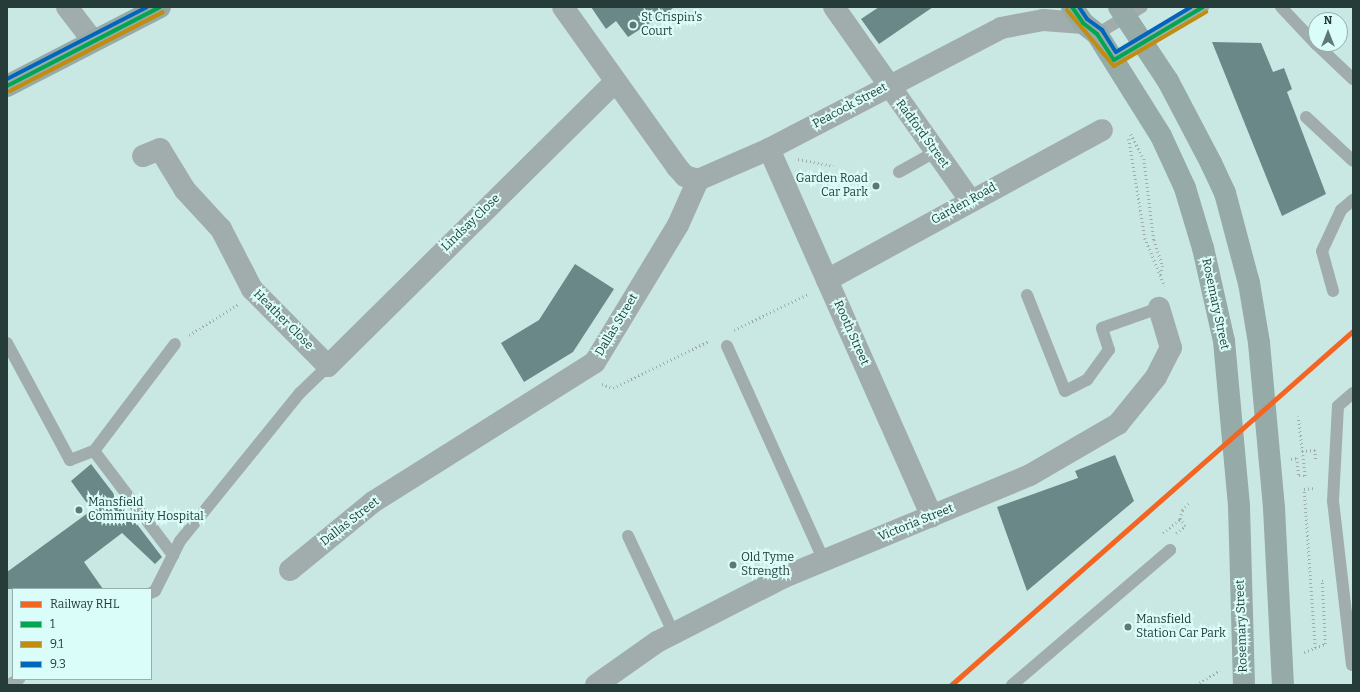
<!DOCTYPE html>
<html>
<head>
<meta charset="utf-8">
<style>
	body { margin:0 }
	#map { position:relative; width:1360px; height:692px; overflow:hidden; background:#c9e8e4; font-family:Bitter,serif }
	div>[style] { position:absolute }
	.building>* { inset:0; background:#6b8888 }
	.path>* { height:2.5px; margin-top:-1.25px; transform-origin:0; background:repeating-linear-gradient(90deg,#9eacaa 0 1px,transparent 0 4px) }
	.lane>* { height:12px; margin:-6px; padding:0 6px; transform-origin:6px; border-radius:6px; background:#a1adac }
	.street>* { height:22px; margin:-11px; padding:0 11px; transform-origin:11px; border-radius:11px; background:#a1adac }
	.highway>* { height:22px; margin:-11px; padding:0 11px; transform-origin:11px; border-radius:11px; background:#96aaa8 }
	.bus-1>* { height:4px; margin:-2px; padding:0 2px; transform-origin:2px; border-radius:2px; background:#00a651 }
	.bus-2>* { height:4px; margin:-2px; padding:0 2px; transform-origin:2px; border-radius:2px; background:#c28c0e }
	.bus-3>* { height:4px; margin:-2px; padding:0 2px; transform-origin:2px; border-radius:2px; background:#0065bd }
	.rail-1>* { height:5px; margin:-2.5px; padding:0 2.5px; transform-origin:2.5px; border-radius:2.5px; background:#f26522 }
	.dots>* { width:11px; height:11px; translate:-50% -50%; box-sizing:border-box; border:2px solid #dbfdf9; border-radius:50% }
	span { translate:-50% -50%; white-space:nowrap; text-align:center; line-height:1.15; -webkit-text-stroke:4px #dbfdf9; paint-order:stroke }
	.poi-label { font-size:12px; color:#253c39 }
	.left { translate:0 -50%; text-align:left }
	.right { translate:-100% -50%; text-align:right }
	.street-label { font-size:12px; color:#253c39 }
	.frame { position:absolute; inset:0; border:8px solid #253c39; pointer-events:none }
	.legend { position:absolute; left:12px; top:588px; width:140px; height:92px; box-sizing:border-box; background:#dbfdf9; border:1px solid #92b0ac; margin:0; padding:5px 7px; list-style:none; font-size:12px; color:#253c39 }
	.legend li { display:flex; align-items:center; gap:8px; height:20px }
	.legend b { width:20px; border:1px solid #92b0ac }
	.north { position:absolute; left:1308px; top:12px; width:40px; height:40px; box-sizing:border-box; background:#dbfdf9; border:1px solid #92b0ac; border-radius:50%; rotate:0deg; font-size:11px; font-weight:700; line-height:16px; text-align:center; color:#253c39 }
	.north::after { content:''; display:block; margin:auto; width:14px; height:18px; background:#5e7875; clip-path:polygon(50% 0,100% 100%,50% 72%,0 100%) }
</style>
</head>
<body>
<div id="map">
	<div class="building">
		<i style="clip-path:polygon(591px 7px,675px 7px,628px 37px,616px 21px,606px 29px)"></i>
		<i style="clip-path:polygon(879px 7px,933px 7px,879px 44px,861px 19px)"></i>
		<i style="clip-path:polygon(1212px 42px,1261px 43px,1273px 72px,1284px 68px,1292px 89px,1287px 92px,1326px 194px,1282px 216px)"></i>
		<i style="clip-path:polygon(575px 264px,614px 289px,573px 352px,524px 382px,501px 343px,539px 320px)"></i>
		<i style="clip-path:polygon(1115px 455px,1134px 501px,1027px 591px,997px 507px,1078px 478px,1075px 471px)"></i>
		<i style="clip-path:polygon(91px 464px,162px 557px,155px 564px,122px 533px,84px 562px,103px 589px,7px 589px,7px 572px,92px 510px,71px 481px)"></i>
	</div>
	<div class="path">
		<i style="left:1131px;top:134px;width:28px;rotate:63deg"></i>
		<i style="left:1144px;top:159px;width:82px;rotate:83deg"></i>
		<i style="left:1154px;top:240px;width:28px;rotate:71deg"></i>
		<i style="left:1163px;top:266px;width:9px;rotate:108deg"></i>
		<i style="left:1129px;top:139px;width:100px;rotate:80.8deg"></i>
		<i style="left:1145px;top:238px;width:52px;rotate:67.4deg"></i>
		<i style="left:798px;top:159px;width:36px;rotate:11deg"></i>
		<i style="left:734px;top:330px;width:82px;rotate:-25.9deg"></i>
		<i style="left:189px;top:335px;width:57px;rotate:-32deg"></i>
		<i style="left:602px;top:384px;width:12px;rotate:20deg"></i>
		<i style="left:613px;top:388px;width:107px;rotate:-26.1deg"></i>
		<i style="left:1302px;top:451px;width:13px;rotate:-4deg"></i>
		<i style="left:1315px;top:450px;width:11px;rotate:85deg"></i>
		<i style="left:1291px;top:459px;width:6px;rotate:-9deg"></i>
		<i style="left:1297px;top:458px;width:18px;rotate:84deg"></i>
		<i style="left:1299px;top:476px;width:6px"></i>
		<i style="left:1305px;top:476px;width:60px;rotate:-96.7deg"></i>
		<i style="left:1163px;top:533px;width:22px;rotate:-39deg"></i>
		<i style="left:1176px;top:533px;width:11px;rotate:-38deg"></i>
		<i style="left:1185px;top:526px;width:9px;rotate:-126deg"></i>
		<i style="left:1180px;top:519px;width:9px;rotate:-77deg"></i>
		<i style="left:1182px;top:510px;width:11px;rotate:-45deg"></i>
		<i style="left:1315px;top:648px;width:159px;rotate:-94deg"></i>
		<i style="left:1304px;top:489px;width:12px;rotate:-5deg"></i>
		<i style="left:1304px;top:652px;width:22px;rotate:-21deg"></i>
		<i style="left:1325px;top:644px;width:63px;rotate:-92.7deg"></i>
		<i style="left:1322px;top:581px;width:2px"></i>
		<i style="left:1196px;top:685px;width:28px;rotate:-32deg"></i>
	</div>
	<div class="lane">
		<i style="left:1281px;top:7px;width:51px;rotate:46.6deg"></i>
		<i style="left:1097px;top:34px;width:52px;rotate:-31deg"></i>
		<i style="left:1316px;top:44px;width:51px;rotate:43.4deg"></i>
		<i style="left:1114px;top:60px;width:104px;rotate:-30.8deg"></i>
		<i style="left:1306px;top:117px;width:64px;rotate:43.1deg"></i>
		<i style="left:899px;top:172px;width:41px;rotate:-29.1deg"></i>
		<i style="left:1333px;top:291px;width:41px;rotate:-105.4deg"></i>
		<i style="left:1322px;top:251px;width:45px;rotate:-65.1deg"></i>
		<i style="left:1341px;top:210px;width:16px;rotate:-40deg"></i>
		<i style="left:1027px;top:295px;width:103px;rotate:68.4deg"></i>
		<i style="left:1065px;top:391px;width:25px;rotate:-27deg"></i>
		<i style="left:1087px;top:380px;width:37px;rotate:-54deg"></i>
		<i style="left:1109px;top:350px;width:23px;rotate:-108deg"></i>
		<i style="left:1102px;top:328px;width:60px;rotate:-19.3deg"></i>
		<i style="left:7px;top:343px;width:133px;rotate:61.7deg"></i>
		<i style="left:70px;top:460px;width:26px;rotate:-21deg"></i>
		<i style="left:94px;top:451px;width:131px;rotate:52.8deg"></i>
		<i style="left:727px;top:346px;width:236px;rotate:65.7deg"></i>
		<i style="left:94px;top:451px;width:134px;rotate:-52.9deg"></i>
		<i style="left:628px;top:536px;width:108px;rotate:64.9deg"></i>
		<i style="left:151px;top:593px;width:4px;rotate:-27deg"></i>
		<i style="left:155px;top:591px;width:56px;rotate:-63.4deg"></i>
		<i style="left:180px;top:541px;width:191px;rotate:-51deg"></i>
		<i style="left:300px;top:393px;width:39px;rotate:-44deg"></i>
		<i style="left:1352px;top:665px;width:165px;rotate:-96.6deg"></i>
		<i style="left:1333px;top:501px;width:95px;rotate:-87deg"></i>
		<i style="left:1338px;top:406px;width:20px;rotate:-41deg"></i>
		<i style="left:9px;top:685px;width:12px;rotate:-31deg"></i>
		<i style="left:1012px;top:685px;width:208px;rotate:-40.5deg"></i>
	</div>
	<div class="street">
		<i style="left:67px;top:7px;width:43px;rotate:52.6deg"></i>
		<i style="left:834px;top:7px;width:236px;rotate:54.8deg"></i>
		<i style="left:769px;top:149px;width:402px;rotate:66.1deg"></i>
		<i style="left:143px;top:156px;width:18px;rotate:-22deg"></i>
		<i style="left:160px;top:149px;width:48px;rotate:58.6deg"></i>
		<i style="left:185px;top:190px;width:53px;rotate:47.3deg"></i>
		<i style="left:221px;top:229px;width:68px;rotate:62.7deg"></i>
		<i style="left:252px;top:289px;width:108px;rotate:45.4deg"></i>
		<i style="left:328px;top:366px;width:404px;rotate:-44.7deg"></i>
		<i style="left:698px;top:180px;width:77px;rotate:-23.6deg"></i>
		<i style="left:769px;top:149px;width:262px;rotate:-27.5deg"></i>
		<i style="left:1001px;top:28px;width:43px;rotate:-10.8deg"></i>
		<i style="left:1043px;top:20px;width:40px;rotate:4.3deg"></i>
		<i style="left:827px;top:280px;width:313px;rotate:-28.6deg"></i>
		<i style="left:290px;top:570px;width:107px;rotate:-39.3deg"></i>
		<i style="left:373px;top:502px;width:262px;rotate:-32.2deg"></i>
		<i style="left:595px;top:362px;width:160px;rotate:-58.8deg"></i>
		<i style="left:678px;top:225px;width:49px;rotate:-66deg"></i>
		<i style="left:698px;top:180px;width:14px;rotate:-163deg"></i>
		<i style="left:685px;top:176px;width:12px;rotate:-132deg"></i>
		<i style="left:677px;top:167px;width:196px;rotate:-125.5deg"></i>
		<i style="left:596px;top:685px;width:75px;rotate:-35.2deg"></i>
		<i style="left:657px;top:642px;width:143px;rotate:-27.1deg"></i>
		<i style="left:784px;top:577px;width:266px;rotate:-22.5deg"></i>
		<i style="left:1030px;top:475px;width:102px;rotate:-30.1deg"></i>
		<i style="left:1118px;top:424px;width:60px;rotate:-51deg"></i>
		<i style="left:1156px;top:377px;width:33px;rotate:-63deg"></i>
		<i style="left:1171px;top:348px;width:42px;rotate:-106.7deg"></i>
	</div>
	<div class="highway">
		<i style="left:1072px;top:7px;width:19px;rotate:55deg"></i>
		<i style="left:1083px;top:23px;width:18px;rotate:38deg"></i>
		<i style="left:1097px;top:34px;width:120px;rotate:57.9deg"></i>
		<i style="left:1161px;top:136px;width:57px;rotate:65.2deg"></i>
		<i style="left:1185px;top:188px;width:63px;rotate:73.3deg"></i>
		<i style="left:1203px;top:248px;width:95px;rotate:77.3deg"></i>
		<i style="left:1224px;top:341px;width:166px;rotate:84.8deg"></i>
		<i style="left:1239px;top:506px;width:179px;rotate:88.4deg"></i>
		<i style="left:1119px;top:7px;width:89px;rotate:56.5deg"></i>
		<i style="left:1168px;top:81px;width:93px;rotate:62.3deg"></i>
		<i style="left:1211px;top:163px;width:33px;rotate:65deg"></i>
		<i style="left:1225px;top:193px;width:93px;rotate:75.1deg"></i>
		<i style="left:1249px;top:283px;width:61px;rotate:80.5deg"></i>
		<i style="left:1259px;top:343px;width:166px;rotate:84.8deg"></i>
		<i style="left:1274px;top:508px;width:177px;rotate:87.1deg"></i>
		<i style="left:7px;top:86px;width:172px;rotate:-27.3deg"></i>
	</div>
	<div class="bus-1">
		<i style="left:1072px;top:7px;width:19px;rotate:55deg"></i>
		<i style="left:1083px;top:23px;width:18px;rotate:38deg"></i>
		<i style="left:1097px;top:34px;width:31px;rotate:57deg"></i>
		<i style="left:1114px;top:60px;width:104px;rotate:-30.8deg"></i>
		<i style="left:7px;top:86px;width:172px;rotate:-27.3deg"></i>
	</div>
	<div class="bus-2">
		<i style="left:1067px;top:10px;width:73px;rotate:50deg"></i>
		<i style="left:1114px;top:66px;width:107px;rotate:-30.4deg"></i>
		<i style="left:10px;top:91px;width:172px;rotate:-27.3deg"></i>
	</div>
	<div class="bus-3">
		<i style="left:1079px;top:7px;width:14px;rotate:56deg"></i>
		<i style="left:1087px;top:19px;width:19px;rotate:36deg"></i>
		<i style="left:1102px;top:30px;width:26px;rotate:58deg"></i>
		<i style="left:1116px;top:52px;width:87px;rotate:-31deg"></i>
		<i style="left:7px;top:79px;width:157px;rotate:-27.2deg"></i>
	</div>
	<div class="rail-1">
		<i style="left:951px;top:685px;width:536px;rotate:-41.37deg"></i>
	</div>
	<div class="dots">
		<i style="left:633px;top:25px;background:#5e7875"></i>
		<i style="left:876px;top:186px;background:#5e7875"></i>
		<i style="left:79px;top:510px;background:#5e7875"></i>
		<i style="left:733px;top:565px;background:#5e7875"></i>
		<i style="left:1128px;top:627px;background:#5e7875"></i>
	</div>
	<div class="poi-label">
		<span class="left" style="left:641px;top:25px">St Crispin's<br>Court</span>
		<span class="right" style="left:868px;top:186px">Garden Road<br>Car Park</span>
		<span class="left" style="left:88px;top:510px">Mansfield<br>Community Hospital</span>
		<span class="left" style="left:741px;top:565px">Old Tyme<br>Strength</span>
		<span class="left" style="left:1136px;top:627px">Mansfield<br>Station Car Park</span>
	</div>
	<div class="street-label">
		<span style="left:850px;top:106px;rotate:-28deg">Peacock Street</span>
		<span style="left:922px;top:134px;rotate:54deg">Radford Street</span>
		<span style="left:964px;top:204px;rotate:-29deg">Garden Road</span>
		<span style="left:471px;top:223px;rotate:-44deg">Lindsay Close</span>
		<span style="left:1215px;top:304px;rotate:78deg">Rosemary Street</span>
		<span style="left:283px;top:320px;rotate:45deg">Heather Close</span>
		<span style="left:617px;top:325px;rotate:-59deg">Dallas Street</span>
		<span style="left:851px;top:333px;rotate:66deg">Rooth Street</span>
		<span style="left:350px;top:522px;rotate:-38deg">Dallas Street</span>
		<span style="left:916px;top:523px;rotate:-22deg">Victoria Street</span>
		<span style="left:1242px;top:626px;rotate:-92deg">Rosemary Street</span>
	</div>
	<div class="frame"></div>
	<ul class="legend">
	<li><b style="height:5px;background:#f26522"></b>Railway RHL</li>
	<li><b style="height:5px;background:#00a651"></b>1</li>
	<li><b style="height:5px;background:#c28c0e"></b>9.1</li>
	<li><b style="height:5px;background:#0065bd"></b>9.3</li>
	</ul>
	<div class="north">N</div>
</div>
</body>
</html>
